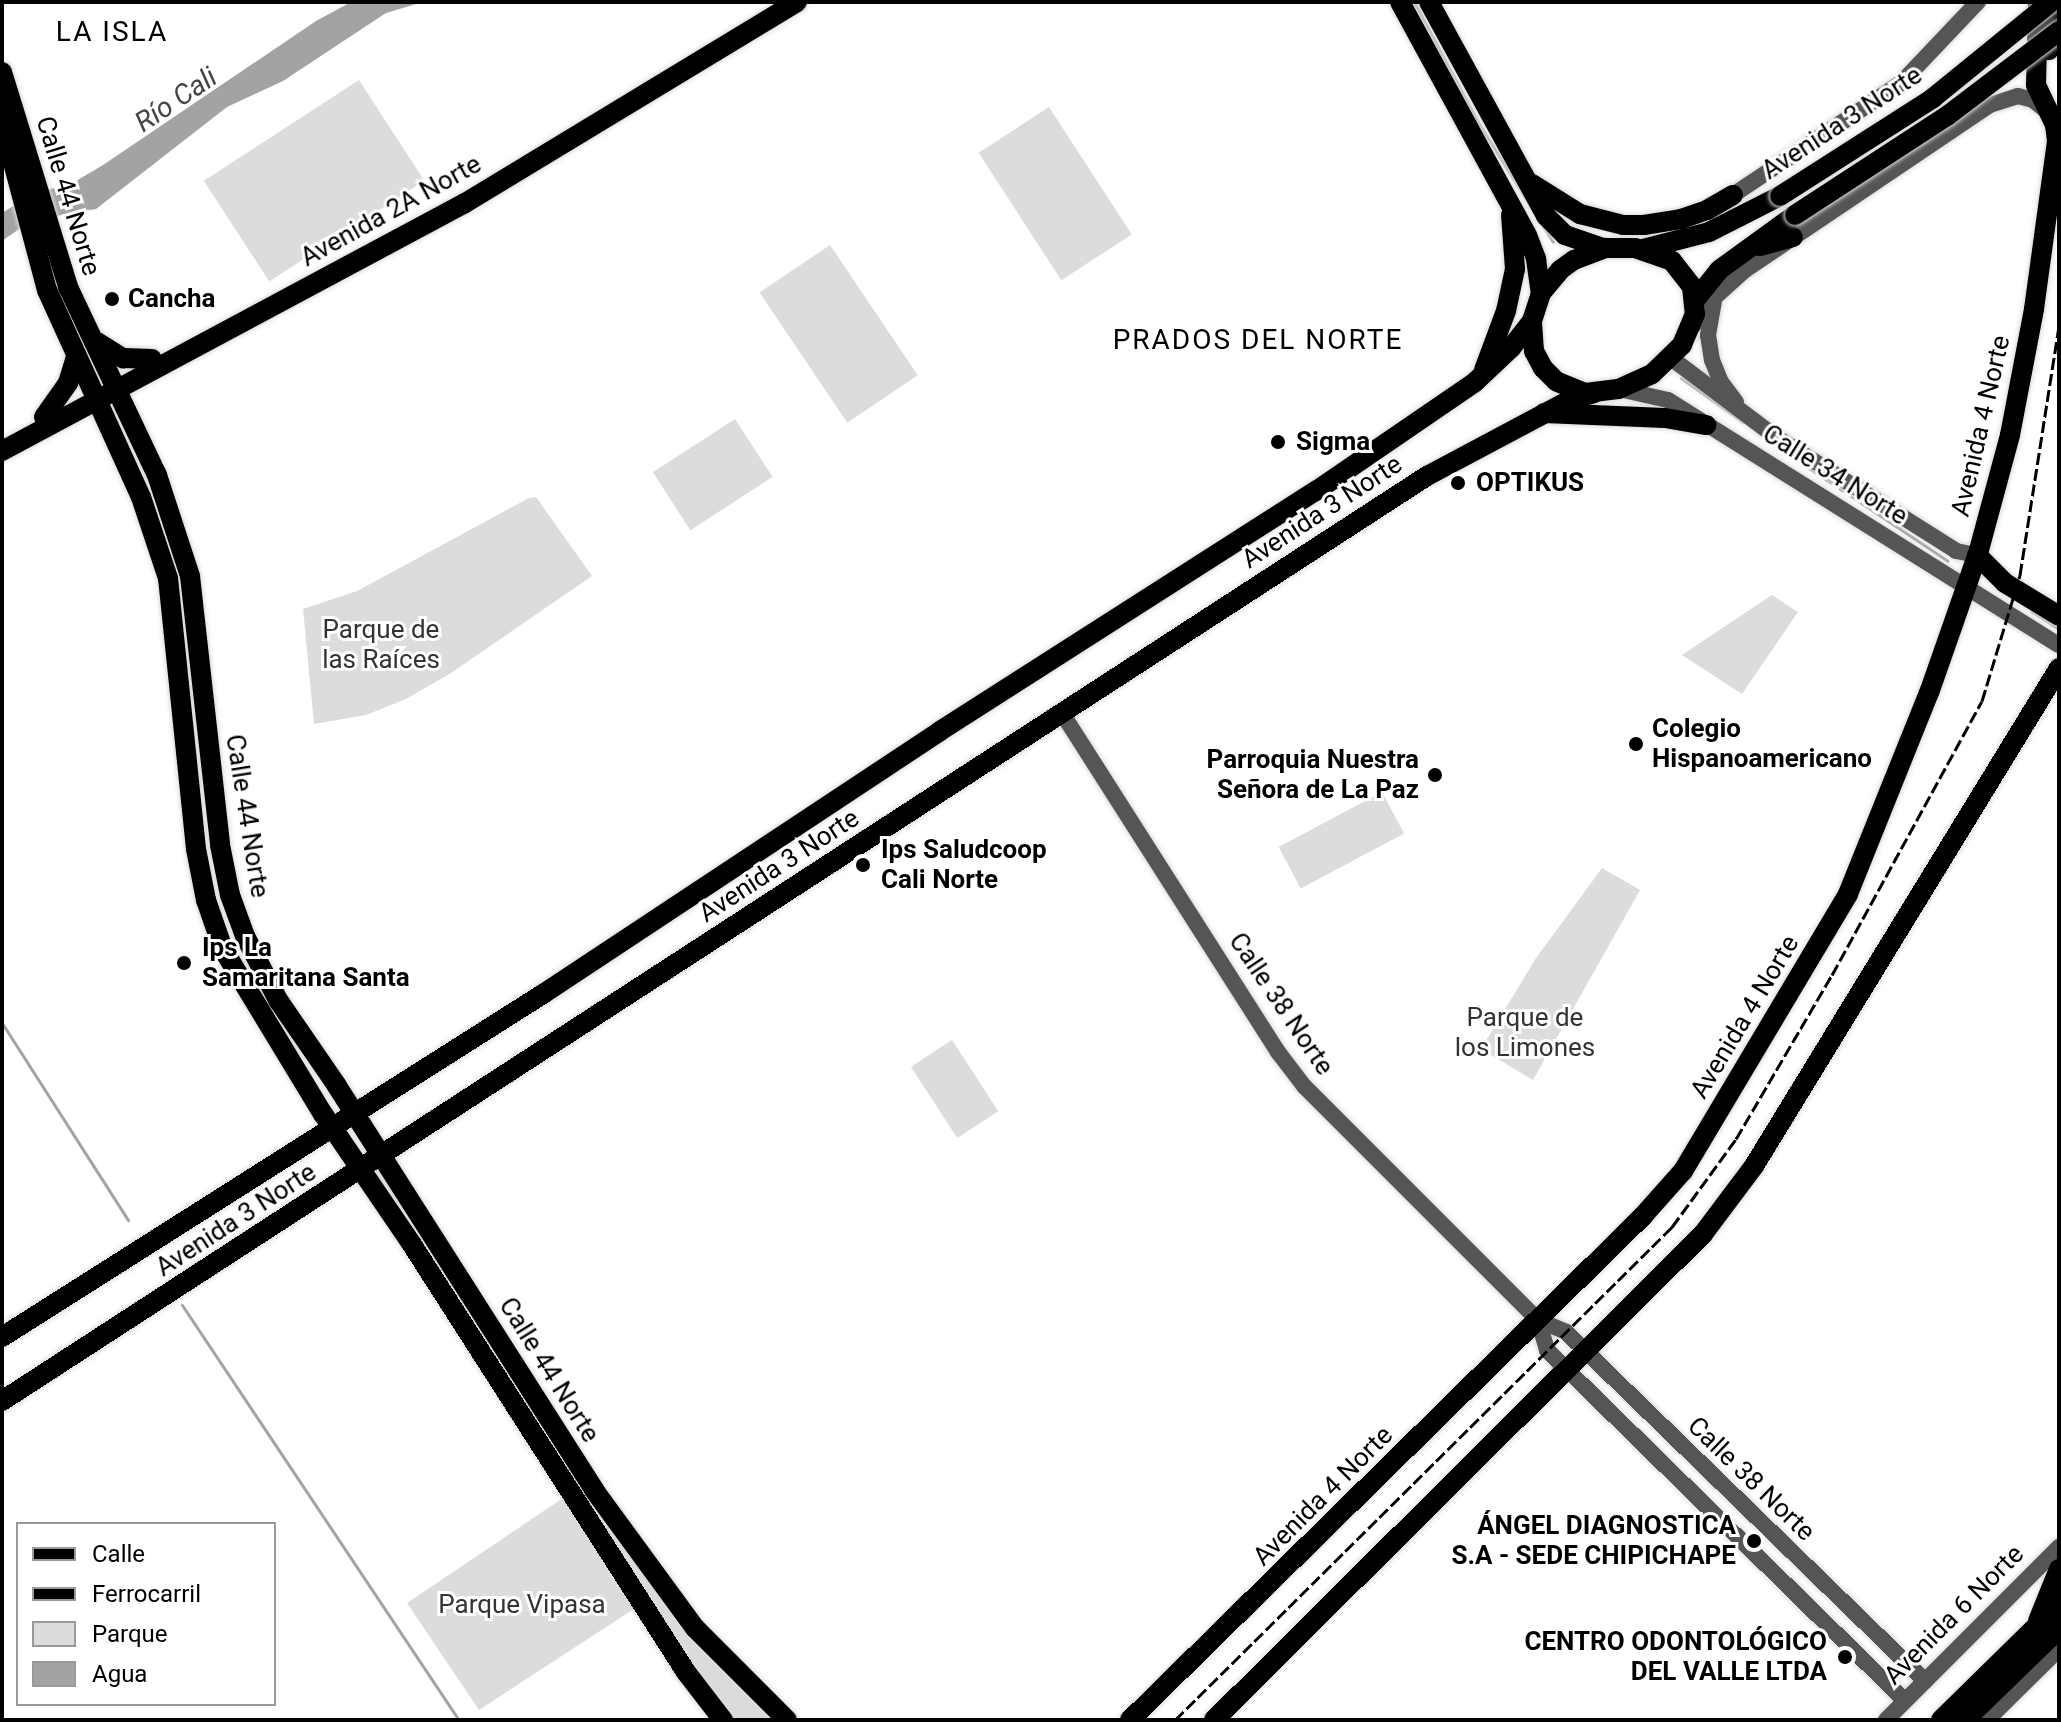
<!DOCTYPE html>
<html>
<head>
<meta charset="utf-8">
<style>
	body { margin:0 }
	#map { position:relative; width:2061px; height:1722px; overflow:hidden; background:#fff; font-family:Roboto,sans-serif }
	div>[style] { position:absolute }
	.green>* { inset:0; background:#dcdcdc; transform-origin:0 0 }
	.water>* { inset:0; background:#a3a3a3 }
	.stream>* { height:3px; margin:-1.5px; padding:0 1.5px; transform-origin:1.5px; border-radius:1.5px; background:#a3a3a3 }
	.roads { filter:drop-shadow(0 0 2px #dbdbdb) drop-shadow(0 0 2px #dbdbdb) }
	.minor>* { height:16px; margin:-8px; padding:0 8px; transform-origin:8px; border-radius:8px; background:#555 }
	.major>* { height:20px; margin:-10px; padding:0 10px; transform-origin:10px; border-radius:10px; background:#000 }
	.rail>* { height:3px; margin-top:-1.5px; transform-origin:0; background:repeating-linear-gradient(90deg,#000 0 12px,transparent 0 16px) }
	.bridges { filter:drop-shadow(0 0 2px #dbdbdb) drop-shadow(0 0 2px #dbdbdb) }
	.major-bridge>* { height:20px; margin:-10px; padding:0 10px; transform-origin:10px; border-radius:10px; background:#000 }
	.dots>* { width:22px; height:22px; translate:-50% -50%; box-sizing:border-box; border:4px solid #fff; border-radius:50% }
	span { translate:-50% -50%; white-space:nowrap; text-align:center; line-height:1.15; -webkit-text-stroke:6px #fff; paint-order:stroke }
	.street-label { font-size:26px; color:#000 }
	.poi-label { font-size:26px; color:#000; font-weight:700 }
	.left { translate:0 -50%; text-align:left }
	.right { translate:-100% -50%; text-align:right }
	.park-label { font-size:26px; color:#333 }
	.neighbourhood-label { font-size:28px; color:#000; letter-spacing:2px }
	.water-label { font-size:28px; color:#444; font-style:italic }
	.frame { position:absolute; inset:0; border:4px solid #000; pointer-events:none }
	.legend { position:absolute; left:16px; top:1522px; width:260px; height:184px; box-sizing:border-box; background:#fff; border:2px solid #999; margin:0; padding:10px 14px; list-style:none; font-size:24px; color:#000 }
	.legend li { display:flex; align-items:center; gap:16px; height:40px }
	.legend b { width:40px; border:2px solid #999 }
</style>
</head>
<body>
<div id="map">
	<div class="green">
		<i style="left:359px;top:80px;width:120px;height:185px;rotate:57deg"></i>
		<i style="left:1049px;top:107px;width:152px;height:84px;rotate:57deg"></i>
		<i style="left:830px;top:245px;width:157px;height:85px;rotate:56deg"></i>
		<i style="left:735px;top:419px;width:69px;height:98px;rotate:57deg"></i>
		<i style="clip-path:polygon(536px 497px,592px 576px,451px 673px,406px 699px,366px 715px,314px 724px,303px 609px,357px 591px,529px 498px)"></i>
		<i style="clip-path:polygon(1772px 595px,1798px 612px,1742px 694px,1682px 655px)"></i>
		<i style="left:1382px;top:792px;width:47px;height:117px;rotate:62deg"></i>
		<i style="clip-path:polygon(1602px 868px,1640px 890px,1533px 1080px,1481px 1049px,1536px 958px)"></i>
		<i style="left:952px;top:1040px;width:85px;height:49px;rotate:57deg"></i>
		<i style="clip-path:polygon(381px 1156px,656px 1579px,787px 1720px,723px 1720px,643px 1603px,479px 1710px,407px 1603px,569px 1494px,361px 1168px)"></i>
	</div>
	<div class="water">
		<i style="clip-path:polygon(351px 2px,423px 2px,386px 13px,283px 81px,227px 107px,96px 209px,64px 214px,19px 229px,2px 241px,2px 213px,34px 193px,71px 184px,103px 165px,316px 21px)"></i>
	</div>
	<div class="stream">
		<i style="left:1414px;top:2px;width:138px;rotate:62deg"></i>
		<i style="left:1479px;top:124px;width:139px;rotate:57.9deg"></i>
		<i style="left:1681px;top:378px;width:76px;rotate:35.4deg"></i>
		<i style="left:1788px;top:454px;width:192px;rotate:33.8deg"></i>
		<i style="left:2031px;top:611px;width:33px;rotate:33deg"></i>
		<i style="left:2px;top:1023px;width:234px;rotate:57.4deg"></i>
		<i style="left:182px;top:1305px;width:499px;rotate:56.3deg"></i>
	</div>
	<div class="roads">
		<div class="minor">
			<i style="left:1733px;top:195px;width:202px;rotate:-33.7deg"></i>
			<i style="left:1901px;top:83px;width:112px;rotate:-46.5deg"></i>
			<i style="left:1714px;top:301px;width:35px;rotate:100deg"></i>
			<i style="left:1708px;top:335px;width:25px;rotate:81deg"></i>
			<i style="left:1712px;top:360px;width:24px;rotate:68deg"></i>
			<i style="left:1721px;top:382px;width:25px;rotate:53deg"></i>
			<i style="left:1693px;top:326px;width:35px;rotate:-53deg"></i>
			<i style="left:1714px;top:298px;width:42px;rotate:-42.1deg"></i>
			<i style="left:1745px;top:270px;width:295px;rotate:-34deg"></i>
			<i style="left:1990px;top:105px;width:29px;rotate:-18deg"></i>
			<i style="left:2018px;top:96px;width:16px;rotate:15deg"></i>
			<i style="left:2033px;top:100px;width:19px;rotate:39deg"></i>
			<i style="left:1671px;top:358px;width:131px;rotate:37deg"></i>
			<i style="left:1776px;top:437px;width:213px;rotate:32.3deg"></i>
			<i style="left:1956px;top:551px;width:21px;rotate:11deg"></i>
			<i style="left:1619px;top:389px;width:50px;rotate:12.7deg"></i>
			<i style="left:1668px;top:400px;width:461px;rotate:32.1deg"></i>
			<i style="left:1062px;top:713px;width:402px;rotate:57.5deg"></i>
			<i style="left:1278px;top:1052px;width:43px;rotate:52.6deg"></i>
			<i style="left:1304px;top:1086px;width:331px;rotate:45deg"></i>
			<i style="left:1538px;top:1320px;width:30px;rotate:23deg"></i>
			<i style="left:1566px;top:1332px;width:501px;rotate:44.19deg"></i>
			<i style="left:1538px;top:1320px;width:31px;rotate:73deg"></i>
			<i style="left:1547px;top:1350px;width:501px;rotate:44.43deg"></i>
			<i style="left:1886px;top:1720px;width:245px;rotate:-45deg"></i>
			<i style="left:1987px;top:1720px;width:101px;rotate:-44.6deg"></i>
		</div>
		<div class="major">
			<i style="left:1400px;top:2px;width:265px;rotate:61.4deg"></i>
			<i style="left:1527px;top:235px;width:26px;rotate:69deg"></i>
			<i style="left:1536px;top:259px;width:34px;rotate:82deg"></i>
			<i style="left:1429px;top:2px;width:244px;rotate:61.3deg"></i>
			<i style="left:1546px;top:216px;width:27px;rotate:45deg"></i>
			<i style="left:1565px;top:235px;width:40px;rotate:18.9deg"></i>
			<i style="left:2049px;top:50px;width:48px;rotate:-82.9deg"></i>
			<i style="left:2px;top:72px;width:225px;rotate:72.9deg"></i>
			<i style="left:68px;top:287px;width:208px;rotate:64.7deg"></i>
			<i style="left:157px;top:475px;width:106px;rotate:71.9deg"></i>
			<i style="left:190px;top:576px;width:271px;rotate:83.6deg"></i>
			<i style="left:220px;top:845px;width:51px;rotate:78.7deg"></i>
			<i style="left:230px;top:895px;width:44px;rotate:69.9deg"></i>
			<i style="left:245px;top:936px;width:72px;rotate:62.7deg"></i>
			<i style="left:278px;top:1000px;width:104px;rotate:55.5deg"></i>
			<i style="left:337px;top:1086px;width:479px;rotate:57.5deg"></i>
			<i style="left:594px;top:1490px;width:171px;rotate:53.8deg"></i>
			<i style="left:695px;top:1628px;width:130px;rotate:45deg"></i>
			<i style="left:2px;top:121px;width:175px;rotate:75.1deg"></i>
			<i style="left:47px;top:290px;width:227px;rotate:65.6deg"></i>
			<i style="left:141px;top:497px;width:85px;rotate:71.6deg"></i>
			<i style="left:168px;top:578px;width:272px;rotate:84.1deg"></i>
			<i style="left:196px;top:849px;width:52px;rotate:78.9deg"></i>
			<i style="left:206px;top:900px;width:52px;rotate:70.9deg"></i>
			<i style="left:223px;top:949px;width:193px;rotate:58.8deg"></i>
			<i style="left:323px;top:1114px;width:156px;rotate:55.7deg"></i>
			<i style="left:411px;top:1243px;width:510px;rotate:57.34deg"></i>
			<i style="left:686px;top:1672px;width:61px;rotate:52.4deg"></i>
			<i style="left:1532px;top:184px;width:57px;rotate:32deg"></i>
			<i style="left:1580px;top:214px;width:44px;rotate:14.3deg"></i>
			<i style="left:1623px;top:225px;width:21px"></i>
			<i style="left:1644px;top:225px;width:37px;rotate:-9deg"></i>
			<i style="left:1681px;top:219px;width:28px;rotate:-19deg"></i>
			<i style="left:1707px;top:210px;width:30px;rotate:-30deg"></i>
			<i style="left:1760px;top:246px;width:34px;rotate:-15deg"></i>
			<i style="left:1606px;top:248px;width:29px"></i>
			<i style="left:1635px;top:248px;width:39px;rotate:19deg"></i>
			<i style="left:1672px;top:261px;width:33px;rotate:52deg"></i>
			<i style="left:1692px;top:287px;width:27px;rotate:84deg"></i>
			<i style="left:1695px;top:314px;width:34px;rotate:113deg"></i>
			<i style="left:1682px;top:345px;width:42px;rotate:136deg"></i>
			<i style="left:1652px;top:374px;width:37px;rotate:156deg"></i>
			<i style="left:1618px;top:389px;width:33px;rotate:173deg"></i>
			<i style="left:1585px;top:393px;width:31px;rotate:-158deg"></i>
			<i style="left:1556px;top:381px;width:18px;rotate:-135deg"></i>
			<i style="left:1543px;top:368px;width:19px;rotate:-118deg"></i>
			<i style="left:1534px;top:351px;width:30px;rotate:-94deg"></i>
			<i style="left:1532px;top:321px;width:29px;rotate:-72deg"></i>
			<i style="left:1541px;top:293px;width:30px;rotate:-50deg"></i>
			<i style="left:1560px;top:270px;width:17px;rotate:-36deg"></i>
			<i style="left:1574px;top:260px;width:34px;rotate:-21deg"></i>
			<i style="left:1643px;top:249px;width:68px;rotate:-14.4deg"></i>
			<i style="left:1709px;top:232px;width:80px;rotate:-26.9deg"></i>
			<i style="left:1695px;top:300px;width:38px;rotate:-51deg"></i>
			<i style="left:1719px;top:270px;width:94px;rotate:-35.9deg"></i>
			<i style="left:97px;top:342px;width:31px;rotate:32deg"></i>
			<i style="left:123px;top:358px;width:29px;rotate:2deg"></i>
			<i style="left:1484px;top:370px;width:63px;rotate:-69.6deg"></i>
			<i style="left:1506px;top:311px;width:43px;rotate:-77.9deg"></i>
			<i style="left:1515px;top:269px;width:54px;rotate:-94.2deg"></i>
			<i style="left:1544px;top:413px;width:121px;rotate:2.4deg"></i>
			<i style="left:1665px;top:418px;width:42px;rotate:9.7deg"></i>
			<i style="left:44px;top:417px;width:42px;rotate:-54.8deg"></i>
			<i style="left:68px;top:383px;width:28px;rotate:-73deg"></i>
			<i style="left:2px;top:451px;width:525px;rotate:-28.18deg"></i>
			<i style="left:465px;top:203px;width:388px;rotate:-31.2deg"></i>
			<i style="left:1977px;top:555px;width:40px;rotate:45deg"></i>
			<i style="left:2005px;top:583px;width:63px;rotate:31.4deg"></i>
			<i style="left:2px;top:1337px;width:641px;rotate:-32.38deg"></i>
			<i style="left:543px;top:994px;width:476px;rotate:-33.5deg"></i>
			<i style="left:940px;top:731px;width:446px;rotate:-32.6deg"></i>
			<i style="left:1316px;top:491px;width:193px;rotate:-34.4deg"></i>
			<i style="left:1475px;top:382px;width:50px;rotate:-43.4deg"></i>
			<i style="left:1511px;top:348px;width:34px;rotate:-52deg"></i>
			<i style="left:2px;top:1401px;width:1699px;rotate:-32.99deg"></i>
			<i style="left:1427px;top:476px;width:160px;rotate:-28deg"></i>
			<i style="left:1568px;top:401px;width:27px;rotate:-17deg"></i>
			<i style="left:2038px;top:1621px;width:56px;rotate:-68deg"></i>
			<i style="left:1130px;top:1720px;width:719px;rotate:-44.49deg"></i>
			<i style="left:1643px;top:1216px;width:60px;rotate:-48.4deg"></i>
			<i style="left:1683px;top:1171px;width:322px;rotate:-59.2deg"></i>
			<i style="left:1848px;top:894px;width:217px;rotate:-68.1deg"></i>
			<i style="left:1929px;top:693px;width:151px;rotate:-70.7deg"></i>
			<i style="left:1979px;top:550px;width:119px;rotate:-74.9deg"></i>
			<i style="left:2010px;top:435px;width:128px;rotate:-79.2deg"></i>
			<i style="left:2034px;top:309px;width:170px;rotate:-82.2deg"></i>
			<i style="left:2057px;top:141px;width:16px;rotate:-97deg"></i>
			<i style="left:2055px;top:125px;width:44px;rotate:-115.4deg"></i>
			<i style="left:2036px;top:85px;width:83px;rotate:-88.6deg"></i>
			<i style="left:1214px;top:1720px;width:689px;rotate:-44.82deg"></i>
			<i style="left:1703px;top:1234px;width:85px;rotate:-53.1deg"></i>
			<i style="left:1754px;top:1166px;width:584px;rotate:-58.51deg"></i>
			<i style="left:1941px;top:1720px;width:165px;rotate:-44.5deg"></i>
			<i style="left:1965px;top:1720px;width:131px;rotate:-44.1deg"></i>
		</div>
	</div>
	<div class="rail">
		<i style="left:1175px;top:1720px;width:700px;rotate:-44.77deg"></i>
		<i style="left:1672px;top:1227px;width:109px;rotate:-54deg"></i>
		<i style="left:1736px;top:1139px;width:190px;rotate:-59.7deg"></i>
		<i style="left:1832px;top:975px;width:312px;rotate:-61.3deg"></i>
		<i style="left:1982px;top:701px;width:132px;rotate:-73.2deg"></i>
		<i style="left:2020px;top:575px;width:252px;rotate:-81.1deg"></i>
	</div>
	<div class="bridges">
		<div class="major-bridge">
			<i style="left:1780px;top:196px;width:182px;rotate:-32.6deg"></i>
			<i style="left:1933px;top:98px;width:152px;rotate:-39.1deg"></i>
			<i style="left:1795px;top:215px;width:181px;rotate:-33.1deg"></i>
			<i style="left:1947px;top:116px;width:141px;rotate:-37.2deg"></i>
		</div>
	</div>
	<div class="dots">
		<i style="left:112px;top:299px;background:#000"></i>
		<i style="left:1278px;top:442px;background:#000"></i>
		<i style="left:1458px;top:483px;background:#000"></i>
		<i style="left:1636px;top:744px;background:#000"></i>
		<i style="left:1435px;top:775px;background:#000"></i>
		<i style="left:863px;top:865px;background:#000"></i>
		<i style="left:184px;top:963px;background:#000"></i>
		<i style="left:1754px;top:1541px;background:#000"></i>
		<i style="left:1845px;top:1657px;background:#000"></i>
	</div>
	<div class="street-label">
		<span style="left:1842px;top:123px;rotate:-33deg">Avenida 3 Norte</span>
		<span style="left:68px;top:196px;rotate:73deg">Calle 44 Norte</span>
		<span style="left:391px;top:211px;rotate:-29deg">Avenida 2A Norte</span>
		<span style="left:1981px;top:426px;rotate:-77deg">Avenida 4 Norte</span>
		<span style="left:1835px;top:475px;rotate:32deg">Calle 34 Norte</span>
		<span style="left:1322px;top:512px;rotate:-33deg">Avenida 3 Norte</span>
		<span style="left:247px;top:816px;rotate:81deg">Calle 44 Norte</span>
		<span style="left:779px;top:866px;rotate:-33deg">Avenida 3 Norte</span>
		<span style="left:1281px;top:1004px;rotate:56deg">Calle 38 Norte</span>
		<span style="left:1745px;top:1017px;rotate:-59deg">Avenida 4 Norte</span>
		<span style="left:236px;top:1220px;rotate:-33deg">Avenida 3 Norte</span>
		<span style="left:549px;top:1370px;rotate:58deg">Calle 44 Norte</span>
		<span style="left:1751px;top:1479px;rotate:44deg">Calle 38 Norte</span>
		<span style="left:1323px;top:1496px;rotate:-45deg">Avenida 4 Norte</span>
		<span style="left:1954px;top:1615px;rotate:-45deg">Avenida 6 Norte</span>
	</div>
	<div class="poi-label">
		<span class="left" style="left:128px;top:299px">Cancha</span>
		<span class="left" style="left:1296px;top:442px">Sigma</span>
		<span class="left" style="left:1476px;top:483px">OPTIKUS</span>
		<span class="left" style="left:1652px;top:744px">Colegio<br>Hispanoamericano</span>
		<span class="right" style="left:1419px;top:775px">Parroquia Nuestra<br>Señora de La Paz</span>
		<span class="left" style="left:881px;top:865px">Ips Saludcoop<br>Cali Norte</span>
		<span class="left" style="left:202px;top:963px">Ips La<br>Samaritana Santa</span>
		<span class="right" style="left:1736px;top:1541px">ÁNGEL DIAGNOSTICA<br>S.A - SEDE CHIPICHAPE</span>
		<span class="right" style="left:1827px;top:1657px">CENTRO ODONTOLÓGICO<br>DEL VALLE LTDA</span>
	</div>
	<div class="park-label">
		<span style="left:381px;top:645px">Parque de<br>las Raíces</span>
		<span style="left:1525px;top:1033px">Parque de<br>los Limones</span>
		<span style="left:522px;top:1605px">Parque Vipasa</span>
	</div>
	<div class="neighbourhood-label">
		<span style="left:112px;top:32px">LA ISLA</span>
		<span style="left:1258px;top:340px">PRADOS DEL NORTE</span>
	</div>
	<div class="water-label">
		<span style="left:176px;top:100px;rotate:-34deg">Río Cali</span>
	</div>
	<div class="frame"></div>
	<ul class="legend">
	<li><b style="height:10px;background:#000"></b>Calle</li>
	<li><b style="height:10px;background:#000"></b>Ferrocarril</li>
	<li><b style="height:22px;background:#dcdcdc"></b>Parque</li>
	<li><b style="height:22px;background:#a3a3a3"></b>Agua</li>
	</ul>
</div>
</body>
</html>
